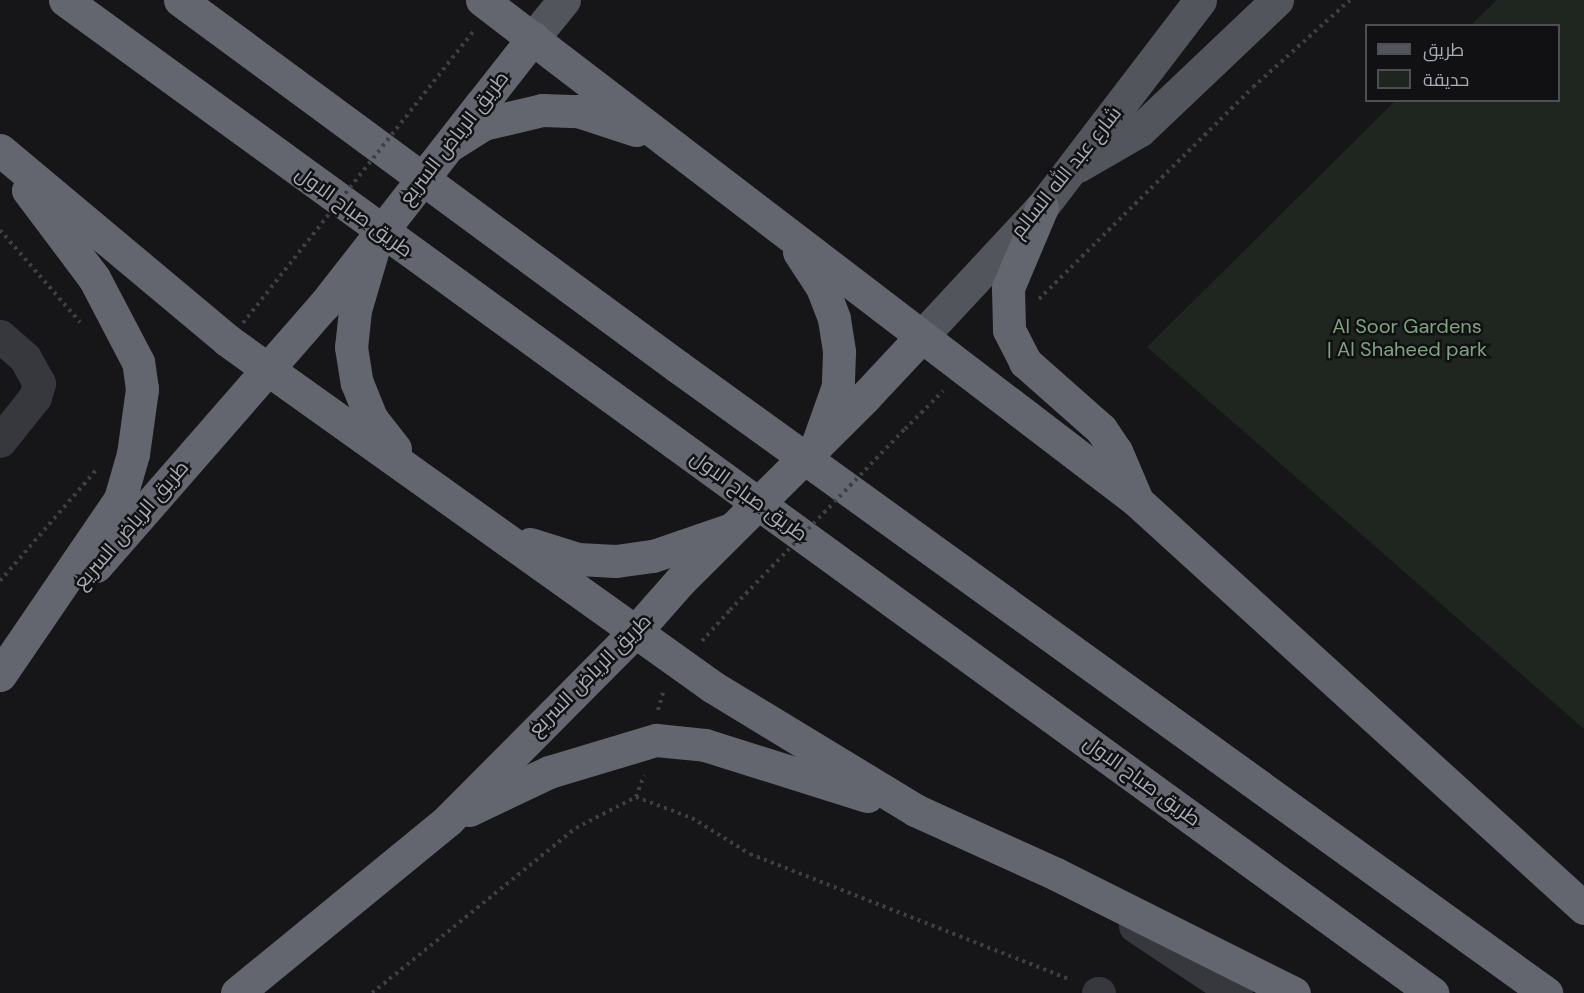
<!DOCTYPE html>
<html>
<head>
<meta charset="utf-8">
<style>
	body { margin:0 }
	#map { position:relative; width:1584px; height:993px; overflow:hidden; background:#161618; font-family:"DM Sans",Cairo,sans-serif }
	div>[style] { position:absolute }
	.green>* { inset:0; background:#1e261f }
	.path>* { height:4px; margin-top:-2px; transform-origin:0; background:repeating-linear-gradient(90deg,#3d3f44 0 3px,transparent 0 7.5px) }
	.minor>* { height:33px; margin:-16.5px; padding:0 16.5px; transform-origin:16.5px; border-radius:16.5px; background:#37383d }
	.major>* { height:33px; margin:-16.5px; padding:0 16.5px; transform-origin:16.5px; border-radius:16.5px; background:#53555c }
	.highway>* { height:33px; margin:-16.5px; padding:0 16.5px; transform-origin:16.5px; border-radius:16.5px; background:#63666e }
	.path-bridge>* { height:4px; margin-top:-2px; transform-origin:0; background:repeating-linear-gradient(90deg,#3d3f44 0 3px,transparent 0 7.5px) }
	.highway-bridge>* { height:33px; margin:-16.5px; padding:0 16.5px; transform-origin:16.5px; border-radius:16.5px; background:#63666e }
	span { translate:-50% -50%; white-space:nowrap; text-align:center; line-height:1.15; -webkit-text-stroke:5px #111113; paint-order:stroke }
	.street-label { font-size:20px; color:#a8adb8 }
	.park-label { font-size:20px; color:#7fa381 }
	.legend { position:absolute; left:1365px; top:24px; width:195px; height:78px; box-sizing:border-box; background:#111113; border:2px solid #4d4f55; margin:0; padding:8px 10px; list-style:none; font-size:18px; color:#a8adb8 }
	.legend li { display:flex; align-items:center; gap:12px; height:30px }
	.legend b { width:30px; border:2px solid #4d4f55 }
</style>
</head>
<body>
<div id="map">
	<div class="green">
		<i style="clip-path:polygon(1497px 0,1584px 0,1584px 729px,1147px 347px,1395px 101px,1558px 100px,1558px 26px,1471px 25px)"></i>
	</div>
	<div class="path">
		<i style="left:0;top:230px;width:122px;rotate:49deg"></i>
		<i style="left:1039px;top:299px;width:301px;rotate:-44.7deg"></i>
		<i style="left:1253px;top:87px;width:130px;rotate:-41.9deg"></i>
		<i style="left:905px;top:429px;width:54px;rotate:-45deg"></i>
		<i style="left:0;top:581px;width:147px;rotate:-49.1deg"></i>
		<i style="left:702px;top:641px;width:42px;rotate:-47.9deg"></i>
		<i style="left:658px;top:710px;width:22px;rotate:-74deg"></i>
		<i style="left:636px;top:797px;width:60px;rotate:20.6deg"></i>
		<i style="left:692px;top:818px;width:68px;rotate:31.8deg"></i>
		<i style="left:750px;top:854px;width:345px;rotate:21.4deg"></i>
		<i style="left:372px;top:993px;width:262px;rotate:-39deg"></i>
		<i style="left:576px;top:828px;width:68px;rotate:-27.3deg"></i>
		<i style="left:636px;top:797px;width:23px;rotate:-70deg"></i>
	</div>
	<div class="minor">
		<i style="left:0;top:336px;width:33px;rotate:41deg"></i>
		<i style="left:25px;top:358px;width:29px;rotate:61deg"></i>
		<i style="left:39px;top:383px;width:15px;rotate:106deg"></i>
		<i style="left:35px;top:397px;width:56px;rotate:128.5deg"></i>
		<i style="left:1135px;top:926px;width:121px;rotate:33.6deg"></i>
		<i style="left:1098px;top:993px;width:1px"></i>
	</div>
	<div class="major">
		<i style="left:533px;top:38px;width:49px;rotate:-50.8deg"></i>
		<i style="left:1078px;top:166px;width:72px;rotate:-30.1deg"></i>
		<i style="left:1140px;top:130px;width:189px;rotate:-43.5deg"></i>
		<i style="left:922px;top:336px;width:176px;rotate:-47.1deg"></i>
		<i style="left:1042px;top:207px;width:260px;rotate:-52.6deg"></i>
	</div>
	<div class="highway">
		<i style="left:65px;top:0;width:1690px;rotate:35.99deg"></i>
		<i style="left:180px;top:0;width:617px;rotate:36.37deg"></i>
		<i style="left:677px;top:366px;width:1072px;rotate:35.81deg"></i>
		<i style="left:482px;top:0;width:823px;rotate:37.4deg"></i>
		<i style="left:1136px;top:500px;width:606px;rotate:42.32deg"></i>
		<i style="left:482px;top:103px;width:83px;rotate:-51.9deg"></i>
		<i style="left:450px;top:145px;width:39px;rotate:-32deg"></i>
		<i style="left:483px;top:124px;width:61px;rotate:-13.3deg"></i>
		<i style="left:542px;top:110px;width:36px;rotate:2deg"></i>
		<i style="left:578px;top:111px;width:61px;rotate:18.1deg"></i>
		<i style="left:0;top:150px;width:296px;rotate:39.9deg"></i>
		<i style="left:227px;top:340px;width:597px;rotate:35.53deg"></i>
		<i style="left:713px;top:687px;width:237px;rotate:31.3deg"></i>
		<i style="left:915px;top:810px;width:155px;rotate:24.4deg"></i>
		<i style="left:1056px;top:874px;width:266px;rotate:26.6deg"></i>
		<i style="left:1042px;top:207px;width:88px;rotate:112.8deg"></i>
		<i style="left:1008px;top:288px;width:42px;rotate:88.6deg"></i>
		<i style="left:1009px;top:330px;width:36px;rotate:63deg"></i>
		<i style="left:1025px;top:362px;width:101px;rotate:41.4deg"></i>
		<i style="left:1101px;top:429px;width:27px;rotate:56deg"></i>
		<i style="left:1116px;top:451px;width:51px;rotate:66.9deg"></i>
		<i style="left:375px;top:242px;width:71px;rotate:106.4deg"></i>
		<i style="left:355px;top:310px;width:37px;rotate:96deg"></i>
		<i style="left:351px;top:347px;width:36px;rotate:81deg"></i>
		<i style="left:357px;top:383px;width:38px;rotate:68deg"></i>
		<i style="left:371px;top:418px;width:39px;rotate:52deg"></i>
		<i style="left:799px;top:252px;width:42px;rotate:56.7deg"></i>
		<i style="left:822px;top:287px;width:34px;rotate:69deg"></i>
		<i style="left:834px;top:319px;width:33px;rotate:81deg"></i>
		<i style="left:839px;top:352px;width:34px;rotate:92deg"></i>
		<i style="left:838px;top:386px;width:63px;rotate:109.6deg"></i>
		<i style="left:865px;top:397px;width:83px;rotate:-46.9deg"></i>
		<i style="left:530px;top:544px;width:50px;rotate:17.4deg"></i>
		<i style="left:578px;top:559px;width:38px;rotate:3deg"></i>
		<i style="left:616px;top:561px;width:37px;rotate:-8deg"></i>
		<i style="left:653px;top:556px;width:83px;rotate:-18.9deg"></i>
		<i style="left:96px;top:566px;width:347px;rotate:-48.9deg"></i>
		<i style="left:0;top:675px;width:213px;rotate:-55.7deg"></i>
		<i style="left:120px;top:499px;width:47px;rotate:-73.9deg"></i>
		<i style="left:133px;top:454px;width:66px;rotate:-82.1deg"></i>
		<i style="left:142px;top:389px;width:27px;rotate:-98deg"></i>
		<i style="left:138px;top:362px;width:95px;rotate:-117.6deg"></i>
		<i style="left:94px;top:278px;width:110px;rotate:-126.9deg"></i>
		<i style="left:469px;top:810px;width:89px;rotate:-25.4deg"></i>
		<i style="left:549px;top:772px;width:112px;rotate:-16.7deg"></i>
		<i style="left:656px;top:740px;width:49px;rotate:5.8deg"></i>
		<i style="left:705px;top:745px;width:170px;rotate:17.5deg"></i>
		<i style="left:237px;top:993px;width:273px;rotate:-39.3deg"></i>
		<i style="left:448px;top:820px;width:265px;rotate:-45.2deg"></i>
		<i style="left:635px;top:632px;width:68px;rotate:-48.6deg"></i>
	</div>
	<div class="path-bridge">
		<i style="left:243px;top:323px;width:373px;rotate:-51.7deg"></i>
		<i style="left:730px;top:610px;width:252px;rotate:-46deg"></i>
	</div>
	<div class="highway-bridge">
		<i style="left:324px;top:305px;width:256px;rotate:-52deg"></i>
		<i style="left:680px;top:581px;width:261px;rotate:-44.8deg"></i>
	</div>
	<div class="street-label">
		<span style="left:454px;top:138px;rotate:-52deg">طريق الرياض السريع</span>
		<span style="left:1066px;top:172px;rotate:-51deg">شارع عبد الله السالم</span>
		<span style="left:354px;top:212px;rotate:36deg">طريق صباح الاول</span>
		<span style="left:749px;top:496px;rotate:36deg">طريق صباح الاول</span>
		<span style="left:131px;top:525px;rotate:-49deg">طريق الرياض السريع</span>
		<span style="left:590px;top:675px;rotate:-45deg">طريق الرياض السريع</span>
		<span style="left:1142px;top:781px;rotate:36deg">طريق صباح الاول</span>
	</div>
	<div class="park-label">
		<span style="left:1407px;top:338px">Al Soor Gardens<br>| Al Shaheed park</span>
	</div>
	<ul class="legend">
	<li><b style="height:8px;background:#53555c"></b>طريق</li>
	<li><b style="height:16px;background:#1e261f"></b>حديقة</li>
	</ul>
</div>
</body>
</html>
